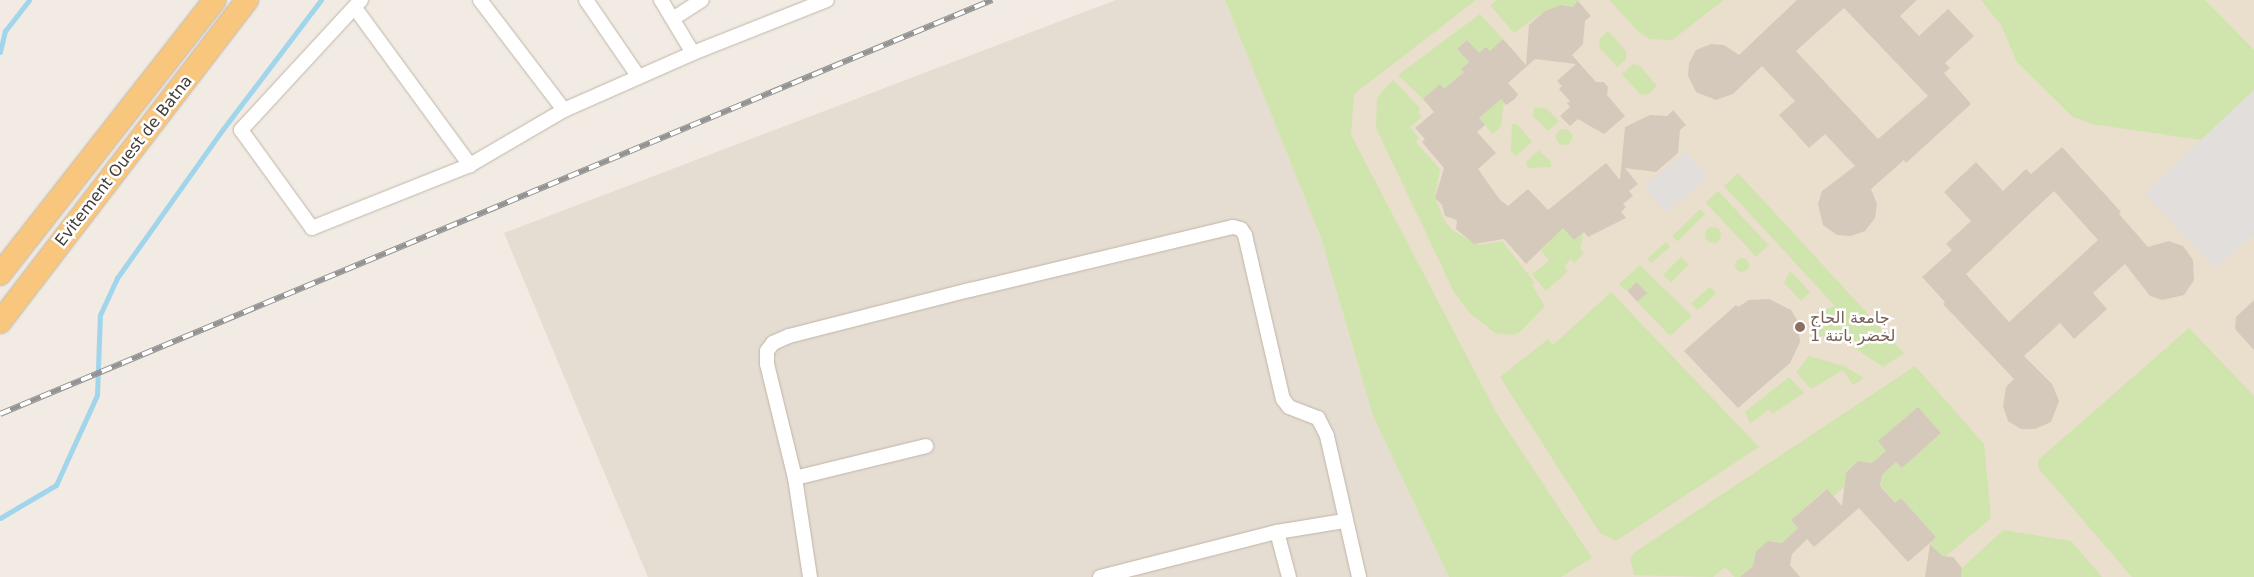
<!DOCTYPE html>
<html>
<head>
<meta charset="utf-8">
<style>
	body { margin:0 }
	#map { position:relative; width:2254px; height:577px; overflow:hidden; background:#f1ebe3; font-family:"DejaVu Sans","Noto Sans Arabic",sans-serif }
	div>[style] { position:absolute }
	.residential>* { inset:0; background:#e5ddd1 }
	.education>* { inset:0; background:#eadfcd }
	.green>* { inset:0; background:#d0e4ad; transform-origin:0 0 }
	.round { border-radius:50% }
	.parking>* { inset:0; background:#e1dedc; transform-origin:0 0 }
	.stream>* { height:5px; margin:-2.5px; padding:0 2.5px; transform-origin:2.5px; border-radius:2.5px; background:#a1d5ec }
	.building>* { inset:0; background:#d5c9bc; transform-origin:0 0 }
	.roads { filter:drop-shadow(0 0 1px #bfb5a9) drop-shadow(0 0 1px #bfb5a9) }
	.minor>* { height:14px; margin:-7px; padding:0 7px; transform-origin:7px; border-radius:7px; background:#fff }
	.trunk>* { height:22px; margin:-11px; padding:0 11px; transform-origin:11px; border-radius:11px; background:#f9c67d }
	.rail>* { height:5.5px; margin-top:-2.75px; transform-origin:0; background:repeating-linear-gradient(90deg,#fff 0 11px,#939393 0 22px); box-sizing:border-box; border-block:1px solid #939393 }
	.dots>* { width:14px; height:14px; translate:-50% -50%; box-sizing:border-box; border:2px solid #fff; border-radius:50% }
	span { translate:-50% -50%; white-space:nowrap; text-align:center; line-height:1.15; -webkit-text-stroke:5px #fff; paint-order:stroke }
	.street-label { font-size:16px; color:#423b34 }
	.education-label { font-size:16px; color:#785e54 }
	.left { translate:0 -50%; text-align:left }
</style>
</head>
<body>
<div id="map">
	<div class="residential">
		<i style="clip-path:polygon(1116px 0,1225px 0,1321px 238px,1373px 416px,1449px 577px,648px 577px,504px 233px)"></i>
	</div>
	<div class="education">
		<i style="clip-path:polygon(1225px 0,2254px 0,2254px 577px,1449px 577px,1373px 416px,1321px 238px)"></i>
	</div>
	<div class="green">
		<i style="clip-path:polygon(1225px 0,1476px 0,1354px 94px,1351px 135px,1497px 414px,1592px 558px,1561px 577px,1449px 577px,1373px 416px,1321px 238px)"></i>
		<i style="clip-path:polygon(1497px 0,1580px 0,1573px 7px,1561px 5px,1545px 11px,1514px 33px,1490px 5px)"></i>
		<i style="clip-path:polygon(1609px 0,1724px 0,1672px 40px,1650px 39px,1640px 33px)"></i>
		<i style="clip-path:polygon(1981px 0,2205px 0,2254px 50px,2254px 90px,2201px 140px,2092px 124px,2073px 117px,2017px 62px,2001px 25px)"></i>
		<i style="clip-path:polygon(1480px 14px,1503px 39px,1490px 51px,1486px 47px,1479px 53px,1467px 40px,1457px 49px,1469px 62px,1461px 69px,1464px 72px,1448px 94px,1440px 84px,1423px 99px,1398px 75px)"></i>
		<i style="clip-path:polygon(1608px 31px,1626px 51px,1626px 59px,1617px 67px,1599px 47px,1600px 38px)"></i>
		<i style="clip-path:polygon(1633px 64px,1639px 65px,1657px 86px,1647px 95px,1640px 94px,1622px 74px)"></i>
		<i style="clip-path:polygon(1393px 80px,1420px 108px,1418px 112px,1422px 117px,1410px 127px,1419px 138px,1416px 142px,1440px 169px,1435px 198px,1444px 220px,1452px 230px,1478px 245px,1502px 241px,1535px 283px,1532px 285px,1545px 306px,1520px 332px,1512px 335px,1495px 333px,1470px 313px,1455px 294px,1376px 128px,1377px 98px)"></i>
		<i style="clip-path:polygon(1496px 94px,1504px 102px,1501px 126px,1493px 134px,1479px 118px,1486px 113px,1481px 107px)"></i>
		<i style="clip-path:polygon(1534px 107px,1547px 109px,1559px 121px,1548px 131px,1533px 116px)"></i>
		<i style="clip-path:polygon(1512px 124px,1517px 124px,1532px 142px,1516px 156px,1511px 151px)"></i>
		<i class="round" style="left:1556px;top:129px;width:16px;height:16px"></i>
		<i style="clip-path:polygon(1539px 150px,1551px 162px,1551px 167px,1528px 168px,1526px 162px)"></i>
		<i style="clip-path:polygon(1738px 173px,1904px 353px,1883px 367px,1849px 344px,1811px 333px,1813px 326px,1809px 315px,1835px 306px,1724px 186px)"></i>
		<i style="left:1718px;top:191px;width:74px;height:17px;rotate:47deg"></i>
		<i style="left:1700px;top:209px;width:7px;height:39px;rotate:45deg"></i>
		<i style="clip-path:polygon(1557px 220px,1574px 240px,1584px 232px,1580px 249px,1584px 253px,1574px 263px,1571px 259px,1564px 266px,1568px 271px,1546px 291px,1532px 274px,1549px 261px,1541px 250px,1550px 241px,1543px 232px)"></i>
		<i class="round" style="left:1705px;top:227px;width:16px;height:16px"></i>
		<i style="clip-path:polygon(1666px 242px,1670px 247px,1651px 263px,1647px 259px)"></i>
		<i style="left:1681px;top:257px;width:11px;height:25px;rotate:45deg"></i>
		<i class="round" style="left:1735px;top:258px;width:14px;height:14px"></i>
		<i style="clip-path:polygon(1640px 265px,1692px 316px,1670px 336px,1637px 302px,1646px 293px,1637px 283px,1627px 291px,1619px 284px)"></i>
		<i style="clip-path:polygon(1790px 271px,1810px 292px,1801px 301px,1784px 283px)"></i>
		<i style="left:1710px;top:287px;width:9px;height:25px;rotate:49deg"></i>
		<i style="clip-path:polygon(1611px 292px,1759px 447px,1616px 541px,1600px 533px,1500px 377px,1548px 339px,1553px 345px)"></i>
		<i style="clip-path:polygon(2189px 328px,2254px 396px,2254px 577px,2132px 577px,2039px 469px,2038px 460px)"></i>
		<i style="clip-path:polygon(1809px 356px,1844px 366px,1864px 378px,1853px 385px,1843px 370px,1811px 389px,1796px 372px)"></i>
		<i style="clip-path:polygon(1915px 366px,1984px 444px,1991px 518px,1946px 556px,1939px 555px,1930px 543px,1936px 537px,1901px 498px,1895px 503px,1882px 487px,1880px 489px,1882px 475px,1896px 462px,1902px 468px,1941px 433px,1918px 407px,1879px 441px,1886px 451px,1872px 463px,1858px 461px,1846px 471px,1844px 487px,1833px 497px,1826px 489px,1791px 520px,1798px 528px,1782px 543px,1768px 541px,1756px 551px,1753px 566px,1740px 577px,1735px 577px,1725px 567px,1713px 577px,1634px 575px,1630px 559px,1635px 552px)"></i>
		<i style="clip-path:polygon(1789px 377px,1804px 393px,1772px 414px,1768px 410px,1750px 424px,1745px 412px)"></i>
		<i style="clip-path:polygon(2003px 530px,2071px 541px,2102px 577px,1961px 577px,1962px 568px)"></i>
	</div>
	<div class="parking">
		<i style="clip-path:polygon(2254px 90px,2254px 234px,2215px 269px,2145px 193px)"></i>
		<i style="left:1686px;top:151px;width:34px;height:55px;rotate:50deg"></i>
	</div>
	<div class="stream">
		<i style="left:0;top:52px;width:22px;rotate:-77deg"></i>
		<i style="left:5px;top:31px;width:39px;rotate:-52deg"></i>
		<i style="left:0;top:518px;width:65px;rotate:-30.5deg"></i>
		<i style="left:56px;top:485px;width:99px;rotate:-65.5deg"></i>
		<i style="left:97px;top:395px;width:80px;rotate:-87.9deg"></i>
		<i style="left:100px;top:315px;width:41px;rotate:-65.3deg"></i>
		<i style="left:117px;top:278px;width:183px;rotate:-54.6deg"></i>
		<i style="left:223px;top:129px;width:162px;rotate:-52.8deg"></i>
	</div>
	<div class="building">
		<i style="clip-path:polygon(evenodd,1797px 0,1917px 0,1900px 16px,1919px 36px,1948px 9px,1974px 36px,1945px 63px,1950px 68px,1944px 73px,1971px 104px,1906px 163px,1904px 160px,1871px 189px,1877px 204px,1875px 218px,1865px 231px,1851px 236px,1837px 235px,1823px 225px,1818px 204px,1822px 191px,1855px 166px,1825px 134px,1809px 148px,1779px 115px,1795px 101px,1762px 66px,1733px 94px,1716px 100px,1696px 92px,1688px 76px,1689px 63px,1696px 50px,1711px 44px,1724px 45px,1739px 55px,1797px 0,1844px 8px,1928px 96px,1878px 139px,1796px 51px,1844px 8px)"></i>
		<i style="clip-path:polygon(1578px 1px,1591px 16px,1585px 21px,1583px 44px,1572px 55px,1596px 82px,1604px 82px,1608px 87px,1607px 95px,1625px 116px,1604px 134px,1578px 119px,1570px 126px,1560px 116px,1570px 107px,1567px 103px,1570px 101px,1559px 89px,1562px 86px,1557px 81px,1576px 64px,1535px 59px,1508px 83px,1518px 94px,1515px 99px,1506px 105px,1501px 99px,1479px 118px,1485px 125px,1477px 132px,1496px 153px,1478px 169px,1500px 200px,1508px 206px,1528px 189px,1548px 210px,1606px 163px,1620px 180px,1625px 127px,1650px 115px,1667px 116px,1673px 110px,1686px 125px,1680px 130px,1678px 153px,1656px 172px,1625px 168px,1638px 184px,1629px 191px,1633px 196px,1623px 204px,1626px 207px,1621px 212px,1626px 218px,1588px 237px,1584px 232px,1574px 240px,1563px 228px,1526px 264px,1504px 239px,1474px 244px,1456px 229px,1457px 220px,1445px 216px,1442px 205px,1435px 198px,1444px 168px,1422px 142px,1425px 139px,1415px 128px,1434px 112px,1423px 99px,1440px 84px,1444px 89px,1464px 72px,1461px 69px,1469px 62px,1457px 49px,1467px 40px,1479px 53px,1486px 47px,1490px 51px,1503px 39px,1526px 65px,1529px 25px,1545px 11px,1561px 5px,1573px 7px)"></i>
		<i style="clip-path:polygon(evenodd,2062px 147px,2121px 212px,2119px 214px,2148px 247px,2169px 241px,2183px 246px,2193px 260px,2194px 280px,2184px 295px,2162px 300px,2150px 296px,2125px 264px,2093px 293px,2107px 309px,2074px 339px,2060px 323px,2024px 356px,2052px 384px,2059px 401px,2051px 422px,2035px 429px,2021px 429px,2008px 421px,2003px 406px,2006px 387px,2014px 379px,1943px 304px,1945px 302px,1922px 277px,1952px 250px,1946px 244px,1971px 221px,1944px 192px,1976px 162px,2003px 191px,2026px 169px,2031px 174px,2062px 147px,2054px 191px,2098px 240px,2009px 322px,1966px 274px,2054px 191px)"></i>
		<i style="left:1637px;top:282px;width:15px;height:13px;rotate:48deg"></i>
		<i style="clip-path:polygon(1769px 299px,1791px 310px,1797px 320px,1800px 342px,1790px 363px,1738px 408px,1684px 351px,1736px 305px,1738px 307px,1749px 300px)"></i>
		<i style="clip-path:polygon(2254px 300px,2254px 350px,2235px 329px,2236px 317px)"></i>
		<i style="clip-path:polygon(1918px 407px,1941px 433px,1902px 468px,1896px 462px,1882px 475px,1880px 486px,1895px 503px,1901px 498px,1936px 537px,1930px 543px,1908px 562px,1859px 508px,1814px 547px,1807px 539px,1792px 554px,1790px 565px,1800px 577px,1740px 577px,1753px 566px,1756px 551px,1768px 541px,1782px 543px,1798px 528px,1791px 520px,1827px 489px,1842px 506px,1846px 472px,1858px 461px,1872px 463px,1886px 451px,1878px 441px)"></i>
		<i style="clip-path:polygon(1930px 544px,1942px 556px,1953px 557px,1962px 568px,1961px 577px,1925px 577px)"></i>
	</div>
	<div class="roads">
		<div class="minor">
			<i style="left:361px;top:0;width:177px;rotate:132.7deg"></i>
			<i style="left:241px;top:130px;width:121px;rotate:54.1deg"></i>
			<i style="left:312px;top:228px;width:170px;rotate:-21.7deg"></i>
			<i style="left:470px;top:165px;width:109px;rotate:-30.3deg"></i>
			<i style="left:564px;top:110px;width:141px;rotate:-23.8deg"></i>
			<i style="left:693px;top:53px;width:144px;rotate:-21.6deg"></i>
			<i style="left:480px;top:0;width:138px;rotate:52.6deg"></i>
			<i style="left:586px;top:0;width:92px;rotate:55.6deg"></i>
			<i style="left:661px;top:0;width:62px;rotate:58.9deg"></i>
			<i style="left:355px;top:8px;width:195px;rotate:53.8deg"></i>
			<i style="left:674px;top:18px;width:33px;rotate:-33deg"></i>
			<i style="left:795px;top:478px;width:135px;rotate:-13.7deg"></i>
			<i style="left:1277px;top:532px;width:47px;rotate:75.1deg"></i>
			<i style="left:810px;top:577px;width:100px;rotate:-98.6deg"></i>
			<i style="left:795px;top:478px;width:117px;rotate:-103.8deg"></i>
			<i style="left:767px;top:364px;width:13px;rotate:-90deg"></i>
			<i style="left:767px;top:351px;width:10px;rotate:-53deg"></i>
			<i style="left:773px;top:343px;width:17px;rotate:-24deg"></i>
			<i style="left:789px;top:336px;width:187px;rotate:-14.3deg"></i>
			<i style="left:970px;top:290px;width:270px;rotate:-13.5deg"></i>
			<i style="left:1233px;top:227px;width:8px;rotate:14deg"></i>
			<i style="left:1241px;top:229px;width:7px;rotate:56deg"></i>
			<i style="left:1245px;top:235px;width:168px;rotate:77deg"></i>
			<i style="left:1283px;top:399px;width:10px;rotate:53deg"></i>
			<i style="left:1289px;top:407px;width:31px;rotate:21deg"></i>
			<i style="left:1318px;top:418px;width:20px;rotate:63deg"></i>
			<i style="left:1327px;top:436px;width:145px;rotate:77.2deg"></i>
			<i style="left:1100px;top:577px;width:183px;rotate:-14.3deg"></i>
			<i style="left:1277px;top:532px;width:68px;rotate:-9.3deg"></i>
		</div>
		<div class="trunk">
			<i style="left:0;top:274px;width:348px;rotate:-51.9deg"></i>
			<i style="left:0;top:322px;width:406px;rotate:-52.5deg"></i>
		</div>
	</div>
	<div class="rail">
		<i style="left:0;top:414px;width:1075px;rotate:-22.65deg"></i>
	</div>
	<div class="dots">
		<i style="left:1800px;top:327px;background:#8d6e63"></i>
	</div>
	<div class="street-label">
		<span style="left:124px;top:161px;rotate:-52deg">Evitement Ouest de Batna</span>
	</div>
	<div class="education-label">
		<span class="left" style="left:1810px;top:327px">جامعة الحاج<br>لخضر باتنة 1</span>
	</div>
</div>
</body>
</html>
